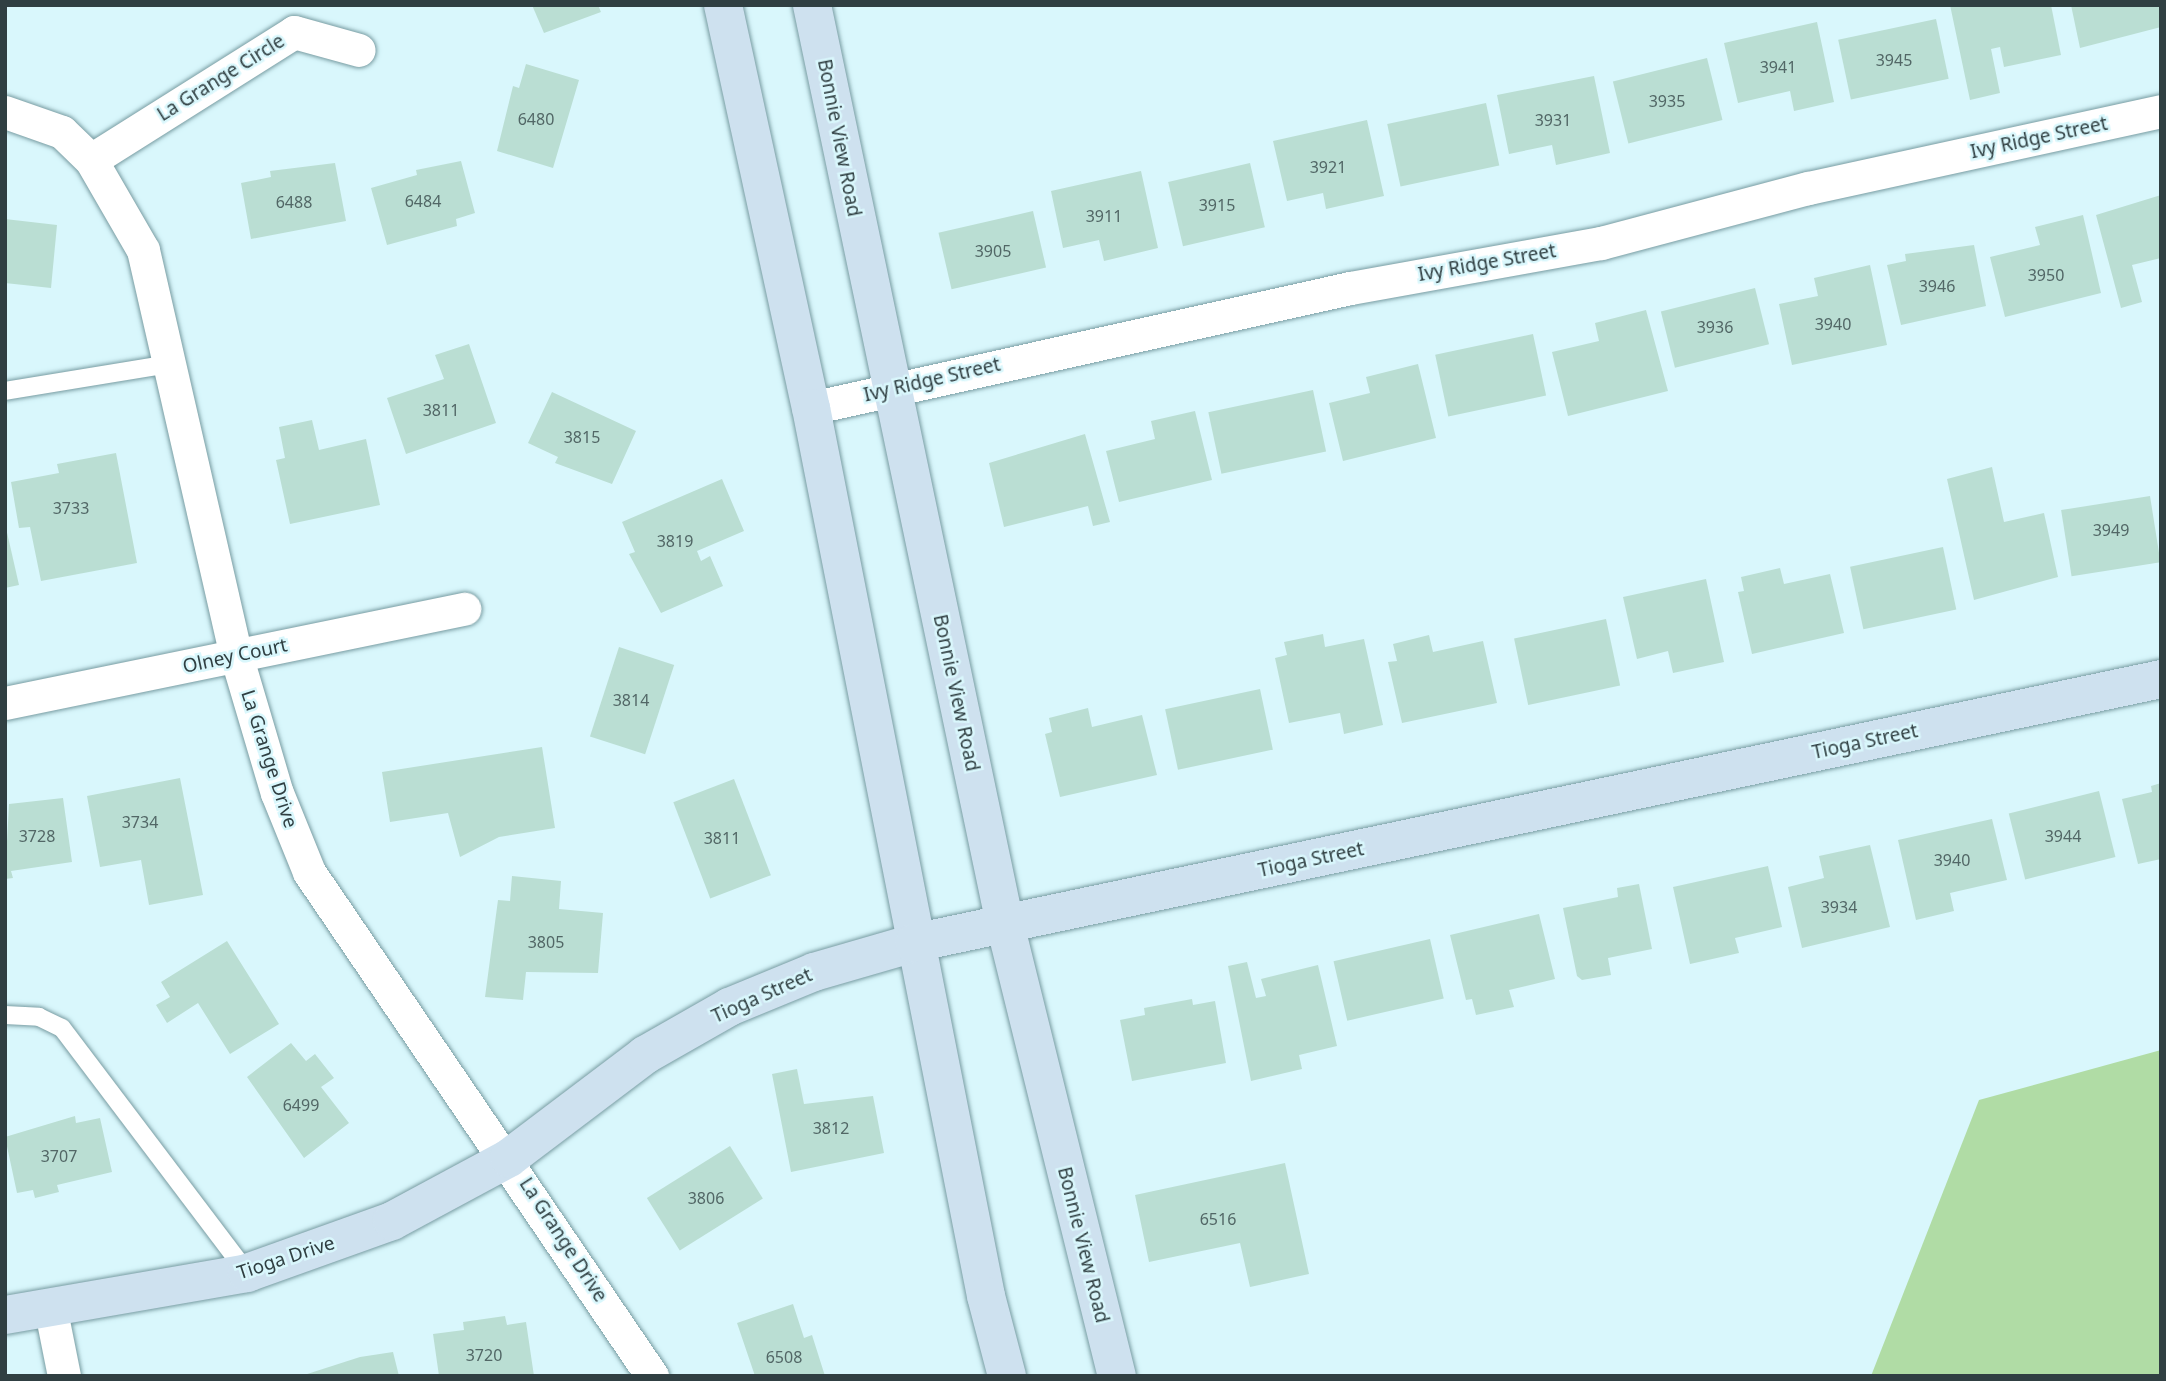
<!DOCTYPE html>
<html>
<head>
<meta charset="utf-8">
<style>
	body { margin:0 }
	#map { position:relative; width:2166px; height:1381px; overflow:hidden; background:#d9f7fc; font-family:"Noto Sans",sans-serif }
	div>[style] { position:absolute }
	.green>* { inset:0; background:#b0dca5 }
	.building>* { inset:0; background:#baded3; transform-origin:0 0 }
	.roads { filter:drop-shadow(0 0 2px #789ca2) drop-shadow(0 0 2px #789ca2) }
	.lane>* { height:18px; margin:-9px; padding:0 9px; transform-origin:9px; border-radius:9px; background:#fff }
	.street>* { height:33px; margin:-16.5px; padding:0 16.5px; transform-origin:16.5px; border-radius:16.5px; background:#fff }
	.secondary>* { height:38px; margin:-19px; padding:0 19px; transform-origin:19px; border-radius:19px; background:#cee1ef }
	span { translate:-50% -50%; white-space:nowrap; text-align:center; line-height:1.15; -webkit-text-stroke:5px #d9f7fc; paint-order:stroke }
	.number-label { font-size:16px; color:#526766 }
	.number-label span { -webkit-text-stroke-width:0 }
	.street-label { font-size:19px; color:#303f42 }
	.frame { position:absolute; inset:0; border:7px solid #303f42; pointer-events:none }
</style>
</head>
<body>
<div id="map">
	<div class="green">
		<i style="clip-path:polygon(2161px 1050px,2161px 1376px,1871px 1376px,1979px 1100px)"></i>
	</div>
	<div class="building">
		<i style="clip-path:polygon(532px 5px,598px 5px,601px 12px,544px 33px)"></i>
		<i style="clip-path:polygon(1950px 5px,2051px 5px,2061px 55px,2004px 67px,2000px 47px,1991px 49px,2000px 93px,1970px 100px)"></i>
		<i style="clip-path:polygon(2071px 5px,2161px 5px,2161px 27px,2080px 48px)"></i>
		<i style="left:1936px;top:19px;width:61px;height:100px;rotate:78deg"></i>
		<i style="clip-path:polygon(1817px 22px,1834px 102px,1794px 111px,1790px 91px,1738px 103px,1724px 43px)"></i>
		<i style="left:1707px;top:58px;width:64px;height:97px;rotate:76deg"></i>
		<i style="clip-path:polygon(526px 64px,579px 80px,553px 168px,497px 151px,513px 86px,519px 88px)"></i>
		<i style="clip-path:polygon(1594px 76px,1610px 153px,1556px 165px,1552px 145px,1509px 154px,1497px 95px)"></i>
		<i style="left:1486px;top:103px;width:64px;height:101px;rotate:78deg"></i>
		<i style="clip-path:polygon(1367px 120px,1384px 196px,1326px 209px,1323px 193px,1287px 201px,1273px 141px)"></i>
		<i style="clip-path:polygon(461px 161px,475px 213px,456px 219px,457px 226px,387px 245px,371px 188px,417px 175px,416px 170px)"></i>
		<i style="clip-path:polygon(335px 163px,346px 221px,251px 239px,241px 183px,271px 177px,270px 171px)"></i>
		<i style="left:1250px;top:163px;width:66px;height:84px;rotate:77deg"></i>
		<i style="clip-path:polygon(1141px 171px,1158px 248px,1104px 261px,1099px 240px,1063px 248px,1051px 191px)"></i>
		<i style="clip-path:polygon(2161px 195px,2161px 258px,2132px 265px,2142px 302px,2121px 308px,2096px 215px)"></i>
		<i style="left:1033px;top:211px;width:58px;height:97px;rotate:77deg"></i>
		<i style="clip-path:polygon(2083px 215px,2101px 293px,2005px 317px,1990px 257px,2040px 245px,2035px 227px)"></i>
		<i style="clip-path:polygon(5px 219px,57px 225px,51px 288px,5px 283px)"></i>
		<i style="clip-path:polygon(1974px 245px,1986px 306px,1901px 325px,1887px 265px,1906px 261px,1905px 254px)"></i>
		<i style="clip-path:polygon(1870px 265px,1887px 345px,1792px 365px,1779px 304px,1818px 296px,1814px 278px)"></i>
		<i style="left:1755px;top:288px;width:58px;height:97px;rotate:76deg"></i>
		<i style="clip-path:polygon(1646px 310px,1668px 391px,1568px 416px,1552px 352px,1599px 341px,1595px 323px)"></i>
		<i style="left:1533px;top:334px;width:63px;height:100px;rotate:78deg"></i>
		<i style="clip-path:polygon(469px 344px,496px 423px,406px 454px,387px 398px,444px 379px,435px 355px)"></i>
		<i style="clip-path:polygon(1418px 364px,1436px 438px,1343px 461px,1329px 403px,1370px 393px,1366px 377px)"></i>
		<i style="left:1313px;top:390px;width:63px;height:107px;rotate:78deg"></i>
		<i style="clip-path:polygon(552px 392px,636px 431px,612px 484px,555px 463px,558px 457px,528px 443px)"></i>
		<i style="clip-path:polygon(1195px 411px,1212px 480px,1119px 502px,1106px 451px,1155px 439px,1151px 421px)"></i>
		<i style="clip-path:polygon(312px 420px,319px 450px,366px 439px,380px 505px,290px 524px,276px 460px,285px 458px,279px 427px)"></i>
		<i style="clip-path:polygon(1085px 434px,1110px 522px,1093px 526px,1088px 506px,1004px 527px,989px 463px)"></i>
		<i style="clip-path:polygon(116px 453px,137px 563px,41px 581px,30px 527px,19px 528px,11px 482px,59px 473px,57px 464px)"></i>
		<i style="clip-path:polygon(1992px 467px,2004px 522px,2044px 513px,2058px 577px,1974px 600px,1947px 479px)"></i>
		<i style="clip-path:polygon(722px 479px,744px 531px,697px 551px,701px 561px,710px 556px,723px 586px,661px 613px,629px 554px,635px 552px,622px 522px)"></i>
		<i style="left:2150px;top:496px;width:67px;height:90px;rotate:81deg"></i>
		<i style="clip-path:polygon(6px 528px,19px 585px,5px 588px,5px 529px)"></i>
		<i style="left:1943px;top:547px;width:64px;height:95px;rotate:78deg"></i>
		<i style="clip-path:polygon(1780px 568px,1784px 584px,1830px 574px,1844px 633px,1752px 654px,1738px 592px,1744px 591px,1741px 577px)"></i>
		<i style="clip-path:polygon(1706px 579px,1724px 662px,1673px 673px,1668px 651px,1637px 659px,1623px 597px)"></i>
		<i style="left:1606px;top:619px;width:68px;height:94px;rotate:78deg"></i>
		<i style="clip-path:polygon(1323px 634px,1325px 647px,1364px 639px,1383px 725px,1344px 734px,1340px 713px,1289px 723px,1275px 658px,1287px 655px,1284px 642px)"></i>
		<i style="clip-path:polygon(1429px 635px,1433px 652px,1483px 641px,1497px 703px,1402px 723px,1388px 662px,1397px 661px,1393px 644px)"></i>
		<i style="left:619px;top:647px;width:58px;height:94px;rotate:18deg"></i>
		<i style="left:1260px;top:689px;width:62px;height:97px;rotate:78deg"></i>
		<i style="clip-path:polygon(1088px 708px,1092px 727px,1142px 715px,1157px 775px,1060px 797px,1045px 734px,1052px 732px,1049px 718px)"></i>
		<i style="clip-path:polygon(542px 747px,555px 828px,499px 837px,460px 857px,448px 813px,390px 822px,382px 772px)"></i>
		<i style="clip-path:polygon(180px 778px,203px 895px,149px 905px,141px 860px,100px 867px,87px 796px)"></i>
		<i style="left:734px;top:779px;width:103px;height:65px;rotate:69deg"></i>
		<i style="clip-path:polygon(2161px 783px,2161px 859px,2138px 864px,2122px 799px,2152px 792px,2151px 786px)"></i>
		<i style="left:2099px;top:791px;width:68px;height:93px;rotate:76deg"></i>
		<i style="clip-path:polygon(63px 798px,72px 862px,11px 871px,13px 878px,5px 879px,9px 804px)"></i>
		<i style="clip-path:polygon(1992px 819px,2007px 880px,1950px 893px,1954px 911px,1916px 920px,1898px 840px)"></i>
		<i style="clip-path:polygon(1870px 845px,1890px 927px,1802px 948px,1788px 887px,1824px 878px,1819px 856px)"></i>
		<i style="clip-path:polygon(1768px 866px,1782px 927px,1735px 938px,1739px 953px,1690px 964px,1673px 887px)"></i>
		<i style="clip-path:polygon(512px 876px,561px 881px,559px 909px,603px 913px,598px 973px,526px 972px,523px 1000px,485px 997px,498px 900px,510px 901px)"></i>
		<i style="clip-path:polygon(1639px 884px,1652px 949px,1608px 958px,1611px 975px,1582px 980px,1577px 976px,1563px 908px,1618px 897px,1617px 888px)"></i>
		<i style="clip-path:polygon(1539px 914px,1555px 979px,1509px 990px,1514px 1007px,1476px 1015px,1472px 999px,1466px 1000px,1450px 935px)"></i>
		<i style="left:1430px;top:939px;width:61px;height:99px;rotate:77deg"></i>
		<i style="clip-path:polygon(227px 941px,279px 1024px,230px 1054px,198px 1003px,167px 1023px,156px 1005px,170px 997px,161px 982px)"></i>
		<i style="clip-path:polygon(1247px 962px,1256px 998px,1266px 996px,1261px 979px,1318px 965px,1337px 1046px,1299px 1055px,1302px 1069px,1251px 1081px,1228px 966px)"></i>
		<i style="clip-path:polygon(1192px 999px,1193px 1005px,1215px 1001px,1226px 1063px,1132px 1081px,1120px 1020px,1145px 1015px,1144px 1008px)"></i>
		<i style="clip-path:polygon(291px 1043px,306px 1061px,315px 1054px,334px 1078px,321px 1087px,349px 1123px,304px 1158px,247px 1077px)"></i>
		<i style="clip-path:polygon(797px 1069px,804px 1104px,873px 1096px,884px 1153px,791px 1172px,772px 1074px)"></i>
		<i style="clip-path:polygon(75px 1116px,76px 1123px,100px 1118px,112px 1172px,57px 1185px,59px 1192px,35px 1198px,33px 1190px,17px 1193px,5px 1137px)"></i>
		<i style="left:730px;top:1146px;width:62px;height:98px;rotate:58deg"></i>
		<i style="clip-path:polygon(1285px 1163px,1309px 1274px,1250px 1287px,1240px 1243px,1149px 1262px,1135px 1195px)"></i>
		<i style="clip-path:polygon(793px 1304px,804px 1338px,812px 1335px,825px 1376px,755px 1376px,737px 1323px)"></i>
		<i style="clip-path:polygon(505px 1316px,507px 1325px,526px 1322px,534px 1376px,439px 1376px,433px 1334px,464px 1330px,463px 1322px)"></i>
		<i style="clip-path:polygon(393px 1352px,399px 1376px,301px 1376px,360px 1357px)"></i>
	</div>
	<div class="roads">
		<div class="lane">
			<i style="left:5px;top:391px;width:166px;rotate:-9.3deg"></i>
			<i style="left:5px;top:1015px;width:34px;rotate:3deg"></i>
			<i style="left:39px;top:1017px;width:25px;rotate:26deg"></i>
			<i style="left:62px;top:1028px;width:307px;rotate:52.9deg"></i>
		</div>
		<div class="street">
			<i style="left:5px;top:112px;width:60px;rotate:19.3deg"></i>
			<i style="left:62px;top:132px;width:40px;rotate:44deg"></i>
			<i style="left:91px;top:160px;width:104px;rotate:60deg"></i>
			<i style="left:143px;top:250px;width:416px;rotate:77.1deg"></i>
			<i style="left:236px;top:655px;width:144px;rotate:73.5deg"></i>
			<i style="left:277px;top:793px;width:85px;rotate:67.9deg"></i>
			<i style="left:309px;top:872px;width:610px;rotate:55.76deg"></i>
			<i style="left:91px;top:160px;width:240px;rotate:-32.2deg"></i>
			<i style="left:294px;top:32px;width:67px;rotate:15.5deg"></i>
			<i style="left:811px;top:408px;width:552px;rotate:-12.55deg"></i>
			<i style="left:1350px;top:288px;width:255px;rotate:-10.2deg"></i>
			<i style="left:1601px;top:243px;width:214px;rotate:-14.9deg"></i>
			<i style="left:1808px;top:188px;width:361px;rotate:-12.3deg"></i>
			<i style="left:5px;top:703px;width:469px;rotate:-11.6deg"></i>
			<i style="left:50px;top:1306px;width:71px;rotate:78.7deg"></i>
		</div>
		<div class="secondary">
			<i style="left:723px;top:5px;width:412px;rotate:77.7deg"></i>
			<i style="left:811px;top:408px;width:905px;rotate:78.85deg"></i>
			<i style="left:986px;top:1296px;width:83px;rotate:75.3deg"></i>
			<i style="left:812px;top:5px;width:939px;rotate:78.14deg"></i>
			<i style="left:1005px;top:924px;width:466px;rotate:76.1deg"></i>
			<i style="left:5px;top:1315px;width:246px;rotate:-9.8deg"></i>
			<i style="left:247px;top:1273px;width:154px;rotate:-19.7deg"></i>
			<i style="left:392px;top:1221px;width:133px;rotate:-28.3deg"></i>
			<i style="left:509px;top:1158px;width:171px;rotate:-37.1deg"></i>
			<i style="left:645px;top:1055px;width:97px;rotate:-29.7deg"></i>
			<i style="left:729px;top:1007px;width:92px;rotate:-22.4deg"></i>
			<i style="left:814px;top:972px;width:104px;rotate:-16.2deg"></i>
			<i style="left:914px;top:943px;width:1275px;rotate:-11.95deg"></i>
		</div>
	</div>
	<div class="number-label">
		<span style="left:1894px;top:60px">3945</span>
		<span style="left:1778px;top:67px">3941</span>
		<span style="left:1667px;top:101px">3935</span>
		<span style="left:536px;top:119px">6480</span>
		<span style="left:1553px;top:120px">3931</span>
		<span style="left:1328px;top:167px">3921</span>
		<span style="left:423px;top:201px">6484</span>
		<span style="left:294px;top:202px">6488</span>
		<span style="left:1217px;top:205px">3915</span>
		<span style="left:1104px;top:216px">3911</span>
		<span style="left:993px;top:251px">3905</span>
		<span style="left:2046px;top:275px">3950</span>
		<span style="left:1937px;top:286px">3946</span>
		<span style="left:1833px;top:324px">3940</span>
		<span style="left:1715px;top:327px">3936</span>
		<span style="left:441px;top:410px">3811</span>
		<span style="left:582px;top:437px">3815</span>
		<span style="left:71px;top:508px">3733</span>
		<span style="left:2111px;top:530px">3949</span>
		<span style="left:675px;top:541px">3819</span>
		<span style="left:631px;top:700px">3814</span>
		<span style="left:140px;top:822px">3734</span>
		<span style="left:37px;top:836px">3728</span>
		<span style="left:2063px;top:836px">3944</span>
		<span style="left:722px;top:838px">3811</span>
		<span style="left:1952px;top:860px">3940</span>
		<span style="left:1839px;top:907px">3934</span>
		<span style="left:546px;top:942px">3805</span>
		<span style="left:301px;top:1105px">6499</span>
		<span style="left:831px;top:1128px">3812</span>
		<span style="left:59px;top:1156px">3707</span>
		<span style="left:706px;top:1198px">3806</span>
		<span style="left:1218px;top:1219px">6516</span>
		<span style="left:484px;top:1355px">3720</span>
		<span style="left:784px;top:1357px">6508</span>
	</div>
	<div class="street-label">
		<span style="left:221px;top:78px;rotate:-32deg">La Grange Circle</span>
		<span style="left:839px;top:138px;rotate:79deg">Bonnie View Road</span>
		<span style="left:2039px;top:138px;rotate:-12deg">Ivy Ridge Street</span>
		<span style="left:1487px;top:263px;rotate:-10deg">Ivy Ridge Street</span>
		<span style="left:932px;top:380px;rotate:-13deg">Ivy Ridge Street</span>
		<span style="left:235px;top:656px;rotate:-12deg">Olney Court</span>
		<span style="left:956px;top:693px;rotate:78deg">Bonnie View Road</span>
		<span style="left:1865px;top:742px;rotate:-12deg">Tioga Street</span>
		<span style="left:269px;top:759px;rotate:72deg">La Grange Drive</span>
		<span style="left:1311px;top:860px;rotate:-12deg">Tioga Street</span>
		<span style="left:762px;top:996px;rotate:-24deg">Tioga Street</span>
		<span style="left:563px;top:1240px;rotate:57deg">La Grange Drive</span>
		<span style="left:1083px;top:1245px;rotate:76deg">Bonnie View Road</span>
		<span style="left:286px;top:1258px;rotate:-18deg">Tioga Drive</span>
	</div>
	<div class="frame"></div>
</div>
</body>
</html>
